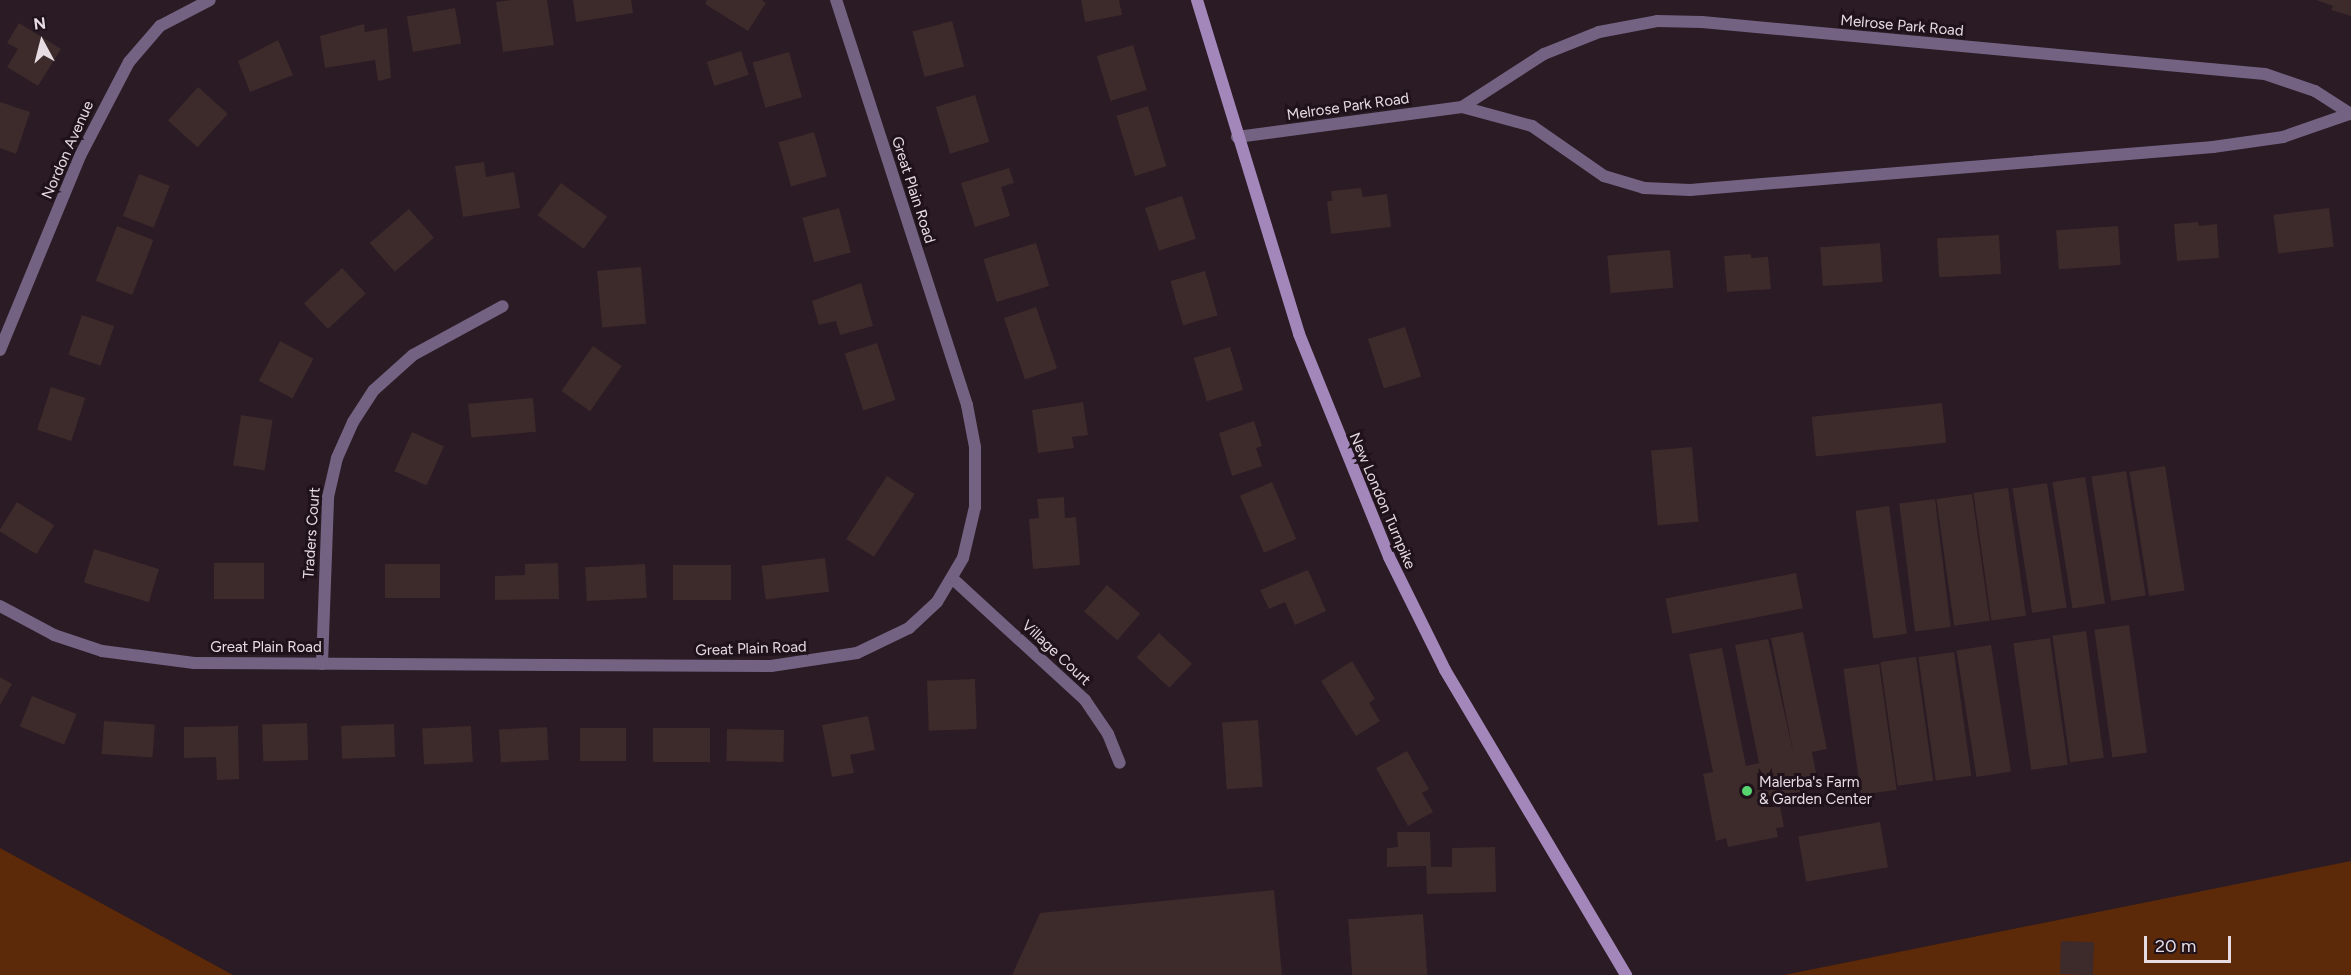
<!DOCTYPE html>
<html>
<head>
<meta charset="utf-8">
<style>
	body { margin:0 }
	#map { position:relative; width:2351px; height:975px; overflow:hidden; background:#2a1b24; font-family:Figtree,sans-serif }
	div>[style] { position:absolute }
	.green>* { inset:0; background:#5c2909 }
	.building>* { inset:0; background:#3d2a2b; transform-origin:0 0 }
	.street>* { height:12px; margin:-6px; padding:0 6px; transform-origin:6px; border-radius:6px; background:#736282 }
	.secondary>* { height:12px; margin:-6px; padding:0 6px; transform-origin:6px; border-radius:6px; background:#a387bb }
	.dots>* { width:16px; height:16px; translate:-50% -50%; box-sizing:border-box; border:3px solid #20121b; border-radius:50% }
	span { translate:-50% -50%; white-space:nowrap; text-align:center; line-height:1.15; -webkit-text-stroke:6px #20121b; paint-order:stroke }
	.street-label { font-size:15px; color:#e7dce2 }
	.poi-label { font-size:15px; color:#e7dce2 }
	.left { translate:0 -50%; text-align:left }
	.north { position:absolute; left:12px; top:12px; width:60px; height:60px; -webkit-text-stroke:4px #20121b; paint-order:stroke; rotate:353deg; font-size:16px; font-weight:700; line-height:24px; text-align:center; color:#e7dce2 }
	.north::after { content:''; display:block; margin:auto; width:21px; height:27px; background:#e7dce2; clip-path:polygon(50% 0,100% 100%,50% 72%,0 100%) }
	.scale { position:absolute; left:2144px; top:936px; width:87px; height:27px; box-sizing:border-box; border:3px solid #e7dce2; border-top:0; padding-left:8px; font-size:18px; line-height:21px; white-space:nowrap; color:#e7dce2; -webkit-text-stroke:4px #20121b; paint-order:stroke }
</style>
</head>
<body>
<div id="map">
	<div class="green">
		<i style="clip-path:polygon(0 848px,233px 975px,0 975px)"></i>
		<i style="clip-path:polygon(2351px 861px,2351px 975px,1784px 975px)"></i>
	</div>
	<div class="building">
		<i style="clip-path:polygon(512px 0,547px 0,554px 45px,503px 52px,496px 2px)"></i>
		<i style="clip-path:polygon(573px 0,631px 0,633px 13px,576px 22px)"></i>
		<i style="clip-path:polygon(707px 0,762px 0,766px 3px,748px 31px,705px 4px)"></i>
		<i style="clip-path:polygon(1081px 0,1119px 0,1122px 15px,1085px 22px)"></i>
		<i style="clip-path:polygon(2316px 0,2351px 0,2351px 16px,2331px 10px,2333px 6px)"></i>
		<i style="left:455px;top:8px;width:36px;height:49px;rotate:80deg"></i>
		<i style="left:952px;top:21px;width:47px;height:41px;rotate:75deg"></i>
		<i style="clip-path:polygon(19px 23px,61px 49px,38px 86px,7px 67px,18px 49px,7px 43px)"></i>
		<i style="clip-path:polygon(364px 24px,365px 32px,387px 28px,391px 78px,378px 81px,375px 60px,325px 68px,320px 36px)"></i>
		<i style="clip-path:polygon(278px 40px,293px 75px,250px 92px,238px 61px)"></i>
		<i style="left:1133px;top:45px;width:47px;height:38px;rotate:73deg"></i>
		<i style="left:741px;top:51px;width:25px;height:36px;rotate:72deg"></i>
		<i style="left:789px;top:52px;width:47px;height:38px;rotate:74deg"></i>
		<i style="left:198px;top:87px;width:40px;height:45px;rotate:42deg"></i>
		<i style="left:975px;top:95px;width:49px;height:41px;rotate:73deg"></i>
		<i style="clip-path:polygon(0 102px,30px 112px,16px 154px,0 148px)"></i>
		<i style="left:1148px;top:106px;width:63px;height:33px;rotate:73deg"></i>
		<i style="left:814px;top:132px;width:46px;height:37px;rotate:74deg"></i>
		<i style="clip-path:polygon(484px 162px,486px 177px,514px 172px,520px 208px,463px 217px,455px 166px)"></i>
		<i style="clip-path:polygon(1009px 168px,1014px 183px,1001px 187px,1010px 216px,975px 227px,961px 183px)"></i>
		<i style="left:139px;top:174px;width:33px;height:45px;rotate:21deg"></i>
		<i style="left:561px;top:183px;width:57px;height:40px;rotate:36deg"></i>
		<i style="clip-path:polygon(1361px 188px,1363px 197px,1387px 194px,1391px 227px,1331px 234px,1327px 201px,1332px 201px,1331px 191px)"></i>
		<i style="left:1182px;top:196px;width:45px;height:39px;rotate:72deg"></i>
		<i style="left:839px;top:208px;width:46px;height:38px;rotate:75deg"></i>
		<i style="left:2329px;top:208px;width:39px;height:56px;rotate:83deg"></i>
		<i style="left:409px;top:209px;width:38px;height:52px;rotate:49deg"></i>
		<i style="clip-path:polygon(2198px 222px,2199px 226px,2217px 224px,2219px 258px,2177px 261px,2174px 224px)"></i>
		<i style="left:117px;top:226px;width:39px;height:59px;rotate:21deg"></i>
		<i style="left:2118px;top:226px;width:39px;height:62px;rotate:86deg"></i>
		<i style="left:1999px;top:235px;width:39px;height:62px;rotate:87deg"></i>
		<i style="left:1036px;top:243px;width:45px;height:55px;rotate:73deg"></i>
		<i style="left:1880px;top:243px;width:39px;height:60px;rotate:86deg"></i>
		<i style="left:1670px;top:250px;width:38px;height:63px;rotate:85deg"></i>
		<i style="clip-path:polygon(1751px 254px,1751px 258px,1768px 257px,1771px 289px,1727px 292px,1724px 256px)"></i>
		<i style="left:641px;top:267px;width:57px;height:44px;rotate:85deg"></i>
		<i style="left:342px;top:268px;width:35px;height:52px;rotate:47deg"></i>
		<i style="left:1205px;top:271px;width:46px;height:36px;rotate:74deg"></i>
		<i style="clip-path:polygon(861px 283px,873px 326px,840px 335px,836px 321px,819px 325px,812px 301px)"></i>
		<i style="left:1036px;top:307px;width:65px;height:34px;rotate:71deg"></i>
		<i style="left:82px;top:315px;width:34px;height:42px;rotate:19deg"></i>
		<i style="left:1405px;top:327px;width:52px;height:39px;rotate:72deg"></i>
		<i style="left:280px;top:341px;width:38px;height:45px;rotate:28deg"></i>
		<i style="left:877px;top:343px;width:60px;height:34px;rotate:72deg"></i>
		<i style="left:593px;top:346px;width:35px;height:55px;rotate:35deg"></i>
		<i style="left:1230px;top:347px;width:45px;height:38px;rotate:73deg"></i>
		<i style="left:51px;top:387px;width:36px;height:45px;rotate:18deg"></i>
		<i style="left:533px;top:398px;width:34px;height:65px;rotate:85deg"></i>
		<i style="clip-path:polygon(1083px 402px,1088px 435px,1072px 437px,1074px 448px,1038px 453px,1032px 410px)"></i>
		<i style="left:1942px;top:403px;width:40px;height:131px;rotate:84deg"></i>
		<i style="left:241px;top:415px;width:32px;height:51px;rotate:9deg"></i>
		<i style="clip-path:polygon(1254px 421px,1262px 446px,1256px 448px,1262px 466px,1232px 476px,1219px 433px)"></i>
		<i style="left:412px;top:432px;width:35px;height:43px;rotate:24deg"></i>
		<i style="left:1692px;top:447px;width:75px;height:41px;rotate:85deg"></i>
		<i style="left:2165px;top:466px;width:126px;height:36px;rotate:81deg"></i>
		<i style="left:2126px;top:471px;width:126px;height:35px;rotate:81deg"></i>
		<i style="left:887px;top:476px;width:33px;height:75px;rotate:33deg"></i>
		<i style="left:2085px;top:477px;width:128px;height:33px;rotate:81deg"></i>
		<i style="left:1272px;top:482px;width:62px;height:35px;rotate:67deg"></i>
		<i style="left:2047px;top:483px;width:126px;height:35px;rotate:81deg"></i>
		<i style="left:2008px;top:488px;width:129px;height:35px;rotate:82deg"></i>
		<i style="left:1972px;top:494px;width:128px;height:36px;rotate:82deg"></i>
		<i style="clip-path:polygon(1064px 497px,1065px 518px,1076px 517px,1080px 565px,1033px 569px,1029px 519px,1039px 518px,1037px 499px)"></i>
		<i style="left:1935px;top:499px;width:129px;height:36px;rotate:83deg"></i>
		<i style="left:17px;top:502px;width:44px;height:34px;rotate:32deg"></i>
		<i style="left:1889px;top:506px;width:129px;height:34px;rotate:82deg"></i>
		<i style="left:94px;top:549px;width:68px;height:35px;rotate:17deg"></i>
		<i style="left:825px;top:558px;width:34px;height:64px;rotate:83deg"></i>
		<i style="left:214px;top:563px;width:50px;height:36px"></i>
		<i style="clip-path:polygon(558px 563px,559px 599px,495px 600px,495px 576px,525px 575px,525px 564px)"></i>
		<i style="left:440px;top:564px;width:34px;height:55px;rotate:90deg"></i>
		<i style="left:645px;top:564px;width:34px;height:60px;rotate:87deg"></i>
		<i style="left:731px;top:565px;width:35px;height:58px;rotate:90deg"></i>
		<i style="clip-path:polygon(1308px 570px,1326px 611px,1295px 625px,1285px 602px,1269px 609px,1260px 590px)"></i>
		<i style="left:1796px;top:573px;width:36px;height:133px;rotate:79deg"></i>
		<i style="left:1107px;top:585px;width:44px;height:35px;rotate:41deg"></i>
		<i style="left:2129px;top:625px;width:129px;height:35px;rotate:82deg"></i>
		<i style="left:2086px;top:631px;width:128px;height:34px;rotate:82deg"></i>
		<i style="clip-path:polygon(1803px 632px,1827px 749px,1812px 752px,1819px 788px,1778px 796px,1784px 827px,1776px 828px,1778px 837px,1728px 847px,1726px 838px,1716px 841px,1703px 774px,1713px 772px,1689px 654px,1722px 648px,1746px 766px,1759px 763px,1735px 645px,1768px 639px,1794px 756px,1771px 638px)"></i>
		<i style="left:1159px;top:633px;width:45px;height:33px;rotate:43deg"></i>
		<i style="left:2050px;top:638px;width:128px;height:37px;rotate:82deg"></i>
		<i style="left:1991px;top:645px;width:128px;height:35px;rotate:81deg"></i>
		<i style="left:1954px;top:652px;width:125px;height:36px;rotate:82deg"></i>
		<i style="left:1916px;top:657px;width:125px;height:36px;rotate:82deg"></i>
		<i style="clip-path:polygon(1352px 661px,1375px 699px,1369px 703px,1380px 721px,1356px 736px,1321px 681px)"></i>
		<i style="left:1879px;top:664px;width:127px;height:36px;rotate:82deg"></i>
		<i style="clip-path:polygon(0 677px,12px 684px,0 705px)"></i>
		<i style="left:975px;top:679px;width:50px;height:48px;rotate:88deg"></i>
		<i style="left:32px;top:696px;width:48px;height:33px;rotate:22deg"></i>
		<i style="clip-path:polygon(868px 716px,875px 750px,850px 755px,854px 773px,832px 777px,822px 725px)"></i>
		<i style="left:1258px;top:720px;width:67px;height:36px;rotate:86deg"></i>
		<i style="left:104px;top:721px;width:51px;height:33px;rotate:4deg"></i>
		<i style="left:307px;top:723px;width:37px;height:45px;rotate:88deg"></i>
		<i style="left:394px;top:724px;width:33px;height:53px;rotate:88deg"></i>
		<i style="clip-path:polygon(238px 726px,239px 779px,217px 780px,216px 757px,184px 758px,184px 727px)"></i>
		<i style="left:471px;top:726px;width:36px;height:49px;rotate:87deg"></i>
		<i style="left:547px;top:727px;width:33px;height:48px;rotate:87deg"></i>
		<i style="left:580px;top:728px;width:46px;height:33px"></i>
		<i style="left:710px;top:728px;width:34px;height:57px;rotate:90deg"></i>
		<i style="left:727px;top:729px;width:57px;height:32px;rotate:1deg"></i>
		<i style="clip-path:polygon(1407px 751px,1429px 789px,1422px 793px,1433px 812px,1408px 826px,1376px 768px)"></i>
		<i style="left:1880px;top:822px;width:46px;height:83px;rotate:80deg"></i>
		<i style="clip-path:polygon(1397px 832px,1430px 832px,1431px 867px,1452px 867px,1452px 848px,1495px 847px,1496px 892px,1427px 894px,1426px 866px,1387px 867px,1387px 848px,1398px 847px)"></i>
		<i style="clip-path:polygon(1274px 890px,1282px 975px,1012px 975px,1040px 913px)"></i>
		<i style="left:1423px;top:914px;width:61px;height:75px;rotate:86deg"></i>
		<i style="left:2061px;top:941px;width:33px;height:33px;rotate:2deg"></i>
	</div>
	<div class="street">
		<i style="left:1462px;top:107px;width:98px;rotate:-32.9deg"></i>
		<i style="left:1544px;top:54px;width:59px;rotate:-21.8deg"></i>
		<i style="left:1599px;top:32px;width:59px;rotate:-10.7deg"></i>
		<i style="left:1657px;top:21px;width:45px;rotate:1.3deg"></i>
		<i style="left:1702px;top:22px;width:565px;rotate:5.28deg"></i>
		<i style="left:2265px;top:74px;width:53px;rotate:18.8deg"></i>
		<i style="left:2315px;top:91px;width:43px;rotate:32.6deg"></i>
		<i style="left:1237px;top:137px;width:227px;rotate:-7.6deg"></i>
		<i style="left:1462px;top:107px;width:73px;rotate:15.2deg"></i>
		<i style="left:1532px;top:126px;width:88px;rotate:34.8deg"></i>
		<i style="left:1604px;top:176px;width:42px;rotate:16.7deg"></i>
		<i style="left:1644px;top:188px;width:46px;rotate:2.5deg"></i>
		<i style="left:1690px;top:190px;width:525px;rotate:-4.7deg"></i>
		<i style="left:2213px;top:147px;width:71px;rotate:-8.1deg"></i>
		<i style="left:2283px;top:137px;width:70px;rotate:-19.2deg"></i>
		<i style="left:0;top:350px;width:210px;rotate:-67.6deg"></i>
		<i style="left:80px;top:156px;width:106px;rotate:-62.5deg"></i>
		<i style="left:129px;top:62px;width:48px;rotate:-49.3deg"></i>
		<i style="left:160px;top:26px;width:56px;rotate:-27.5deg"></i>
		<i style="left:953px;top:579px;width:179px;rotate:42.5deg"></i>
		<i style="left:1085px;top:700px;width:41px;rotate:55.9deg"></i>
		<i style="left:1108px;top:734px;width:31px;rotate:68deg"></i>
		<i style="left:0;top:606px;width:61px;rotate:28.2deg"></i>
		<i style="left:54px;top:635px;width:51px;rotate:18.4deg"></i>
		<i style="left:102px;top:651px;width:93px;rotate:7.4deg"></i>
		<i style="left:194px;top:663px;width:577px;rotate:0.3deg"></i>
		<i style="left:771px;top:666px;width:87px;rotate:-8.6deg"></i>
		<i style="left:857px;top:653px;width:58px;rotate:-25.7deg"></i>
		<i style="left:909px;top:628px;width:38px;rotate:-43deg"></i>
		<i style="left:937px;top:602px;width:51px;rotate:-59.4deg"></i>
		<i style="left:963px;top:558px;width:52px;rotate:-76.8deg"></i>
		<i style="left:975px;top:507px;width:60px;rotate:-90deg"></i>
		<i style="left:975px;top:447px;width:43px;rotate:-100.8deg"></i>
		<i style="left:967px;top:405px;width:426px;rotate:-107.9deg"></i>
		<i style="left:322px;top:664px;width:167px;rotate:-87.9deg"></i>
		<i style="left:328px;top:497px;width:40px;rotate:-77deg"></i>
		<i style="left:337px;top:458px;width:39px;rotate:-66deg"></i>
		<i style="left:353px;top:422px;width:38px;rotate:-57deg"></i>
		<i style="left:374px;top:390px;width:52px;rotate:-41.9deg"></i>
		<i style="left:413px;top:355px;width:102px;rotate:-28.6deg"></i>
	</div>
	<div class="secondary">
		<i style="left:1197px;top:0;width:349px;rotate:73deg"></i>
		<i style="left:1299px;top:334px;width:240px;rotate:68deg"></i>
		<i style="left:1389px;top:557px;width:126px;rotate:63.6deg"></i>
		<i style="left:1445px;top:670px;width:355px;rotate:59.3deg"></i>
	</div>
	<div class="dots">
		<i style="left:1747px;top:791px;background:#57d570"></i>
	</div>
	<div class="street-label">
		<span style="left:1902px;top:26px;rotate:5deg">Melrose Park Road</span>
		<span style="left:1348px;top:107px;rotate:-8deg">Melrose Park Road</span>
		<span style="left:68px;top:150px;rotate:-66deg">Nordon Avenue</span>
		<span style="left:913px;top:190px;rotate:72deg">Great Plain Road</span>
		<span style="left:1382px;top:501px;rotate:67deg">New London Turnpike</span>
		<span style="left:312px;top:533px;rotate:-86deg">Traders Court</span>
		<span style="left:266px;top:648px">Great Plain Road</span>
		<span style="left:751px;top:649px;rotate:-2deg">Great Plain Road</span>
		<span style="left:1056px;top:653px;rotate:43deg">Village Court</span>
	</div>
	<div class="poi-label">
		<span class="left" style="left:1759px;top:791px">Malerba's Farm<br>&amp; Garden Center</span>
	</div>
	<div class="north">N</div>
	<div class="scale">20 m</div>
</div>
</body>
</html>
